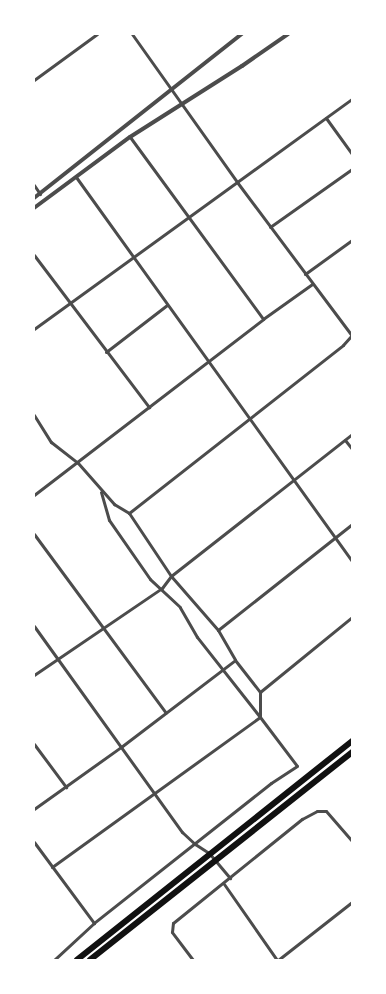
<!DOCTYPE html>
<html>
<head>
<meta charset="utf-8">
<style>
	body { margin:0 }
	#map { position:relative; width:386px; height:994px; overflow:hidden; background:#fff; font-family:Figtree,sans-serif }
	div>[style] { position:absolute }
	.minor>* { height:3px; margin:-1.5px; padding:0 1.5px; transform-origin:1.5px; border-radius:1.5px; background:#4c4c4c }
	.tertiary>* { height:4px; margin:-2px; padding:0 2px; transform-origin:2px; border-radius:2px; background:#4c4c4c }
	.trunk>* { height:5.5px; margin:-2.75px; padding:0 2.75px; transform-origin:2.75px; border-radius:2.75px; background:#111 }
	span { translate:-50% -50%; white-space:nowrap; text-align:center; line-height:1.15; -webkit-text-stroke:4.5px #fff; paint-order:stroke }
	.frame { position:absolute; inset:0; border:35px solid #fff; pointer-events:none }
</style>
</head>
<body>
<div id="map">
	<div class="minor">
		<i style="left:132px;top:34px;width:181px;rotate:54.6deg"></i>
		<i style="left:237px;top:182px;width:192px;rotate:53.2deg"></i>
		<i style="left:34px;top:80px;width:78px;rotate:-36.1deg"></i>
		<i style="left:326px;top:118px;width:44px;rotate:54.2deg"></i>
		<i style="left:130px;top:137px;width:225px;rotate:53.8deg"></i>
		<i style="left:76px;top:177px;width:473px;rotate:54.3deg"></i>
		<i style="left:34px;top:185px;width:11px;rotate:56deg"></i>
		<i style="left:270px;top:227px;width:100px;rotate:-35.3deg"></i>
		<i style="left:34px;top:255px;width:191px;rotate:52.9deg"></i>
		<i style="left:305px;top:274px;width:58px;rotate:-35.9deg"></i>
		<i style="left:34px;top:329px;width:392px;rotate:-35.9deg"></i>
		<i style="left:106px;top:352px;width:77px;rotate:-37.6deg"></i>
		<i style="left:34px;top:415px;width:32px;rotate:58deg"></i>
		<i style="left:51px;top:442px;width:34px;rotate:38deg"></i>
		<i style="left:78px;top:463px;width:55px;rotate:48.7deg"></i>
		<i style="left:114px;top:504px;width:17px;rotate:31deg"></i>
		<i style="left:129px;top:513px;width:76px;rotate:56.3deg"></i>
		<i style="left:171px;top:576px;width:72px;rotate:49deg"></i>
		<i style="left:218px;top:630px;width:34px;rotate:60deg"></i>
		<i style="left:235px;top:660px;width:41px;rotate:52deg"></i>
		<i style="left:260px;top:692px;width:25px;rotate:90deg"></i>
		<i style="left:260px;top:717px;width:61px;rotate:52.9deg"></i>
		<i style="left:297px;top:766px;width:31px;rotate:147deg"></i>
		<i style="left:271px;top:783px;width:226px;rotate:141.7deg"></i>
		<i style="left:94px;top:923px;width:54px;rotate:137.2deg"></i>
		<i style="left:345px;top:440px;width:11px;rotate:52deg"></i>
		<i style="left:34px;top:495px;width:289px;rotate:-37.5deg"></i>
		<i style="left:263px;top:319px;width:60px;rotate:-35.5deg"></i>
		<i style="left:129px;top:513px;width:272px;rotate:-38.1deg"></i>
		<i style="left:343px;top:345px;width:13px;rotate:-48deg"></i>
		<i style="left:34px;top:534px;width:222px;rotate:53.6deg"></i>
		<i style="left:34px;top:626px;width:254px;rotate:54.3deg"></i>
		<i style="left:182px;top:832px;width:18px;rotate:43deg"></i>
		<i style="left:195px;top:844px;width:17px;rotate:33deg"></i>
		<i style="left:209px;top:853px;width:33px;rotate:50deg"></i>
		<i style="left:218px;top:630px;width:171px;rotate:-38.3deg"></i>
		<i style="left:34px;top:675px;width:155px;rotate:-34.2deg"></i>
		<i style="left:162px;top:588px;width:15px;rotate:-53deg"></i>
		<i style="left:171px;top:576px;width:230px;rotate:-38.1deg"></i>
		<i style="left:260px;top:692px;width:119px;rotate:-39.2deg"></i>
		<i style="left:34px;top:744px;width:54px;rotate:53.3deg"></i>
		<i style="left:34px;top:809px;width:107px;rotate:-35.5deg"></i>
		<i style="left:121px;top:747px;width:143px;rotate:-37.3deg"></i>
		<i style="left:34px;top:842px;width:101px;rotate:53.5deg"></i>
		<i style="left:52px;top:867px;width:256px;rotate:-35.8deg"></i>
		<i style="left:260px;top:717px;width:102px;rotate:-128.2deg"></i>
		<i style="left:197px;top:637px;width:34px;rotate:-120deg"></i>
		<i style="left:180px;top:607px;width:41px;rotate:-137deg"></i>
		<i style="left:150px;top:579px;width:72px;rotate:-124.8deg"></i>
		<i style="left:109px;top:520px;width:29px;rotate:-106deg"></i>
		<i style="left:224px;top:884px;width:93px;rotate:55.1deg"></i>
		<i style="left:193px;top:960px;width:35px;rotate:-127deg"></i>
		<i style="left:172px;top:932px;width:9px;rotate:-84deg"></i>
		<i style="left:173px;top:923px;width:166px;rotate:-38.9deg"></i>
		<i style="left:302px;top:819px;width:17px;rotate:-28deg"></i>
		<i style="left:317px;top:811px;width:9px"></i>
		<i style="left:326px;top:811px;width:40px;rotate:49deg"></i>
		<i style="left:278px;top:960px;width:94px;rotate:-38.1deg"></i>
	</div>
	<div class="tertiary">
		<i style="left:34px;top:198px;width:265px;rotate:-38.3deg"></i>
		<i style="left:34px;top:208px;width:119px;rotate:-36.5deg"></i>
		<i style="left:130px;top:137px;width:133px;rotate:-32.4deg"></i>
		<i style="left:242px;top:66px;width:56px;rotate:-34.8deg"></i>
	</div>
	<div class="trunk">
		<i style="left:77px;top:960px;width:352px;rotate:-38.5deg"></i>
		<i style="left:90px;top:960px;width:335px;rotate:-38.4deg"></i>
	</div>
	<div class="frame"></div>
</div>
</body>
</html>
